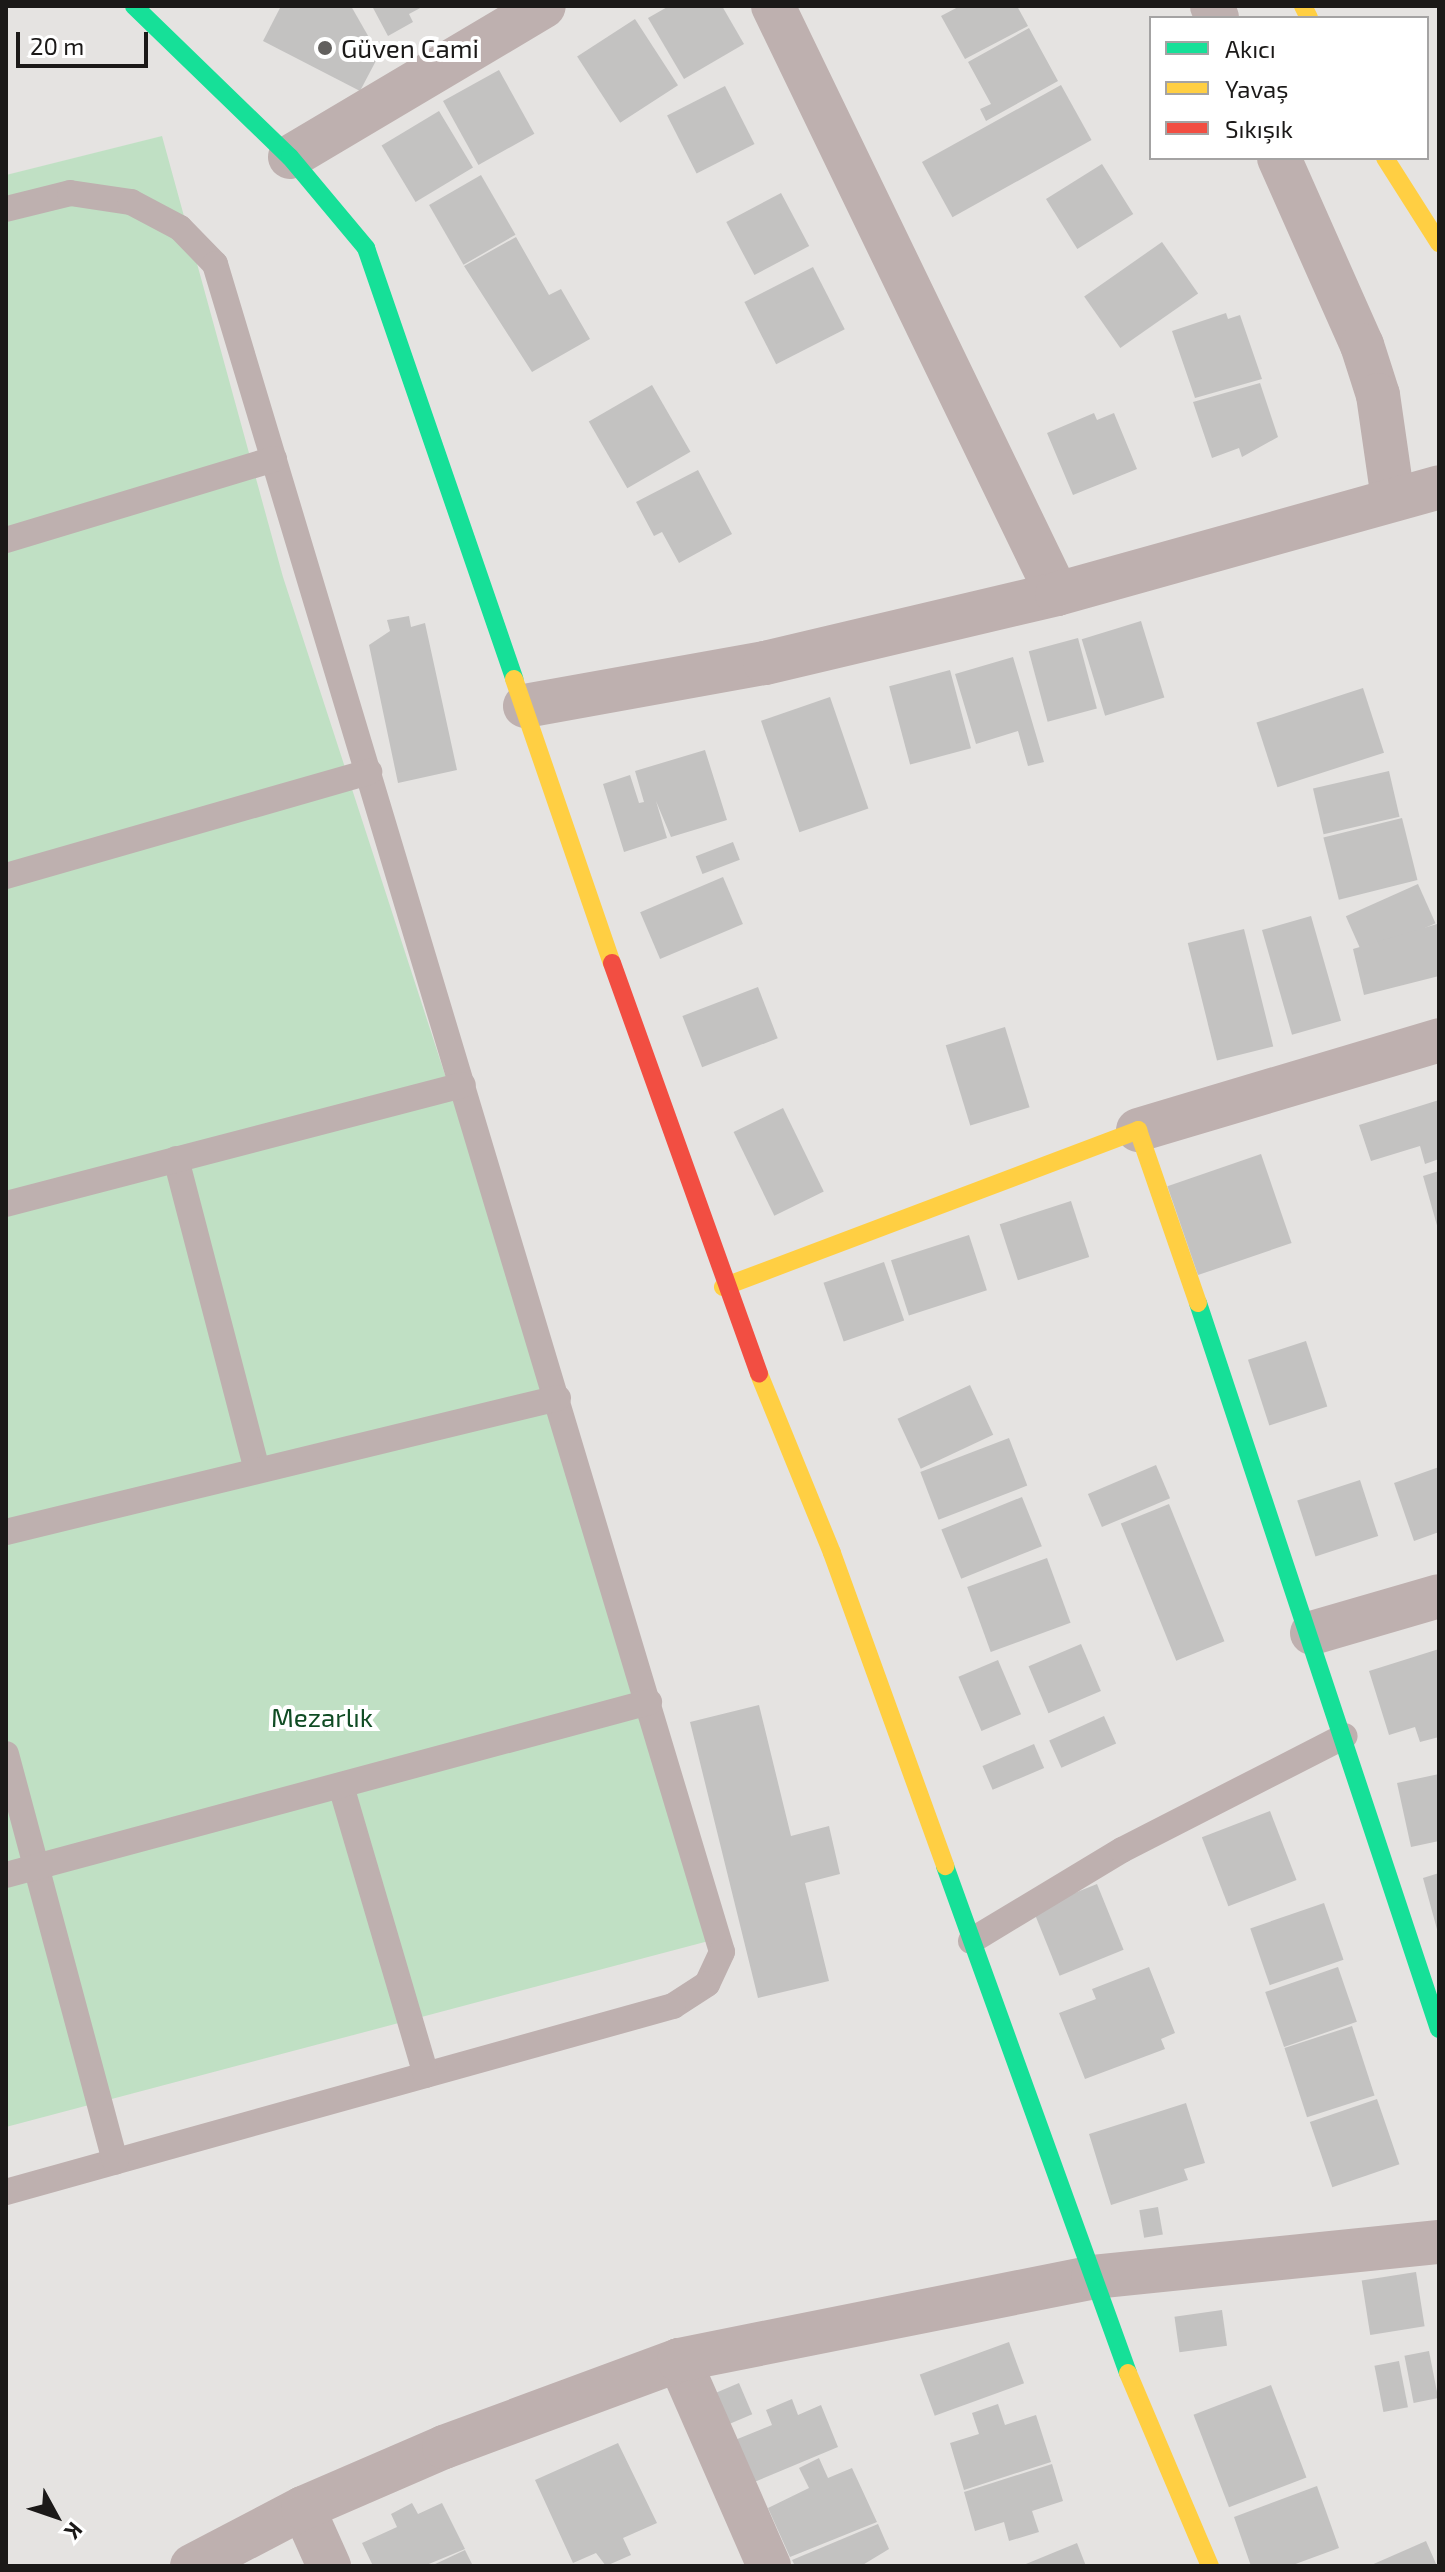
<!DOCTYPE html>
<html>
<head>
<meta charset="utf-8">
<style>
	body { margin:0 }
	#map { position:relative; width:1445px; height:2572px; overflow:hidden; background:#e5e3e1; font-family:"Exo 2",sans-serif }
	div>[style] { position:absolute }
	.green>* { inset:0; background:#c0e0c4 }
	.building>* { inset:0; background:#c3c2c1; transform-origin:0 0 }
	.lane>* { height:26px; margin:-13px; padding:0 13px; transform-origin:13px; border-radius:13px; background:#beb0af }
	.street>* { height:44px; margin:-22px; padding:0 22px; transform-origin:22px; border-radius:22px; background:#beb0af }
	.fast>* { height:18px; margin:-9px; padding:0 9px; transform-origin:9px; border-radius:9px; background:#16e098 }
	.slow>* { height:18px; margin:-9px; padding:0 9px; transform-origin:9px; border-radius:9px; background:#ffcf43 }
	.jam>* { height:18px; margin:-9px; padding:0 9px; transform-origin:9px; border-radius:9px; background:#f24e42 }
	.dots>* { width:22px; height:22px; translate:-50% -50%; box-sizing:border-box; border:4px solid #fff; border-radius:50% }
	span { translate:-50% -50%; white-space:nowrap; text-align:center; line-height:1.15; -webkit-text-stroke:8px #fff; paint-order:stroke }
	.poi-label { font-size:26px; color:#1b1918 }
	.left { translate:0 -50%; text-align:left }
	.park-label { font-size:26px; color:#104c24 }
	.frame { position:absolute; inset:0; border:8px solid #1b1918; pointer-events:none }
	.legend { position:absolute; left:1149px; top:16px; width:280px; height:144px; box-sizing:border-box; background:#fff; border:2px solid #a4a3a3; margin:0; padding:10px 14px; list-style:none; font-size:24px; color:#1b1918 }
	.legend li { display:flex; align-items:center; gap:16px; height:40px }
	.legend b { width:40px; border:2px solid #a4a3a3 }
	.north { position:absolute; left:16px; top:2476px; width:80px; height:80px; -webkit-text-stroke:6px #fff; paint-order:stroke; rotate:130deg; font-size:22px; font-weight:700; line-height:32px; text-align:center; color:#1b1918 }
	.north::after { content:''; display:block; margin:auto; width:28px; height:36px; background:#1b1918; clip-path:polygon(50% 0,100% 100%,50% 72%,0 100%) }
	.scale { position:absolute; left:16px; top:32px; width:132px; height:36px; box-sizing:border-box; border:4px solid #1b1918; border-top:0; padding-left:10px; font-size:24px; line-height:28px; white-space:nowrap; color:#1b1918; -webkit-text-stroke:6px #fff; paint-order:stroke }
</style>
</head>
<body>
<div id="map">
	<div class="green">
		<i style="clip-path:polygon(162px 136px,283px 577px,649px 1702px,720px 1938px,6px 2127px,6px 175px)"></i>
	</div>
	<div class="building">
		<i style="clip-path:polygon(281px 6px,351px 6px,379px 55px,360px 91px,263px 41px)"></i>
		<i style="clip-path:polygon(372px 6px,424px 6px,409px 14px,413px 22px,388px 36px)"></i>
		<i style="clip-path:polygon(669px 6px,722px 6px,744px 44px,684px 79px,648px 18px)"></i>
		<i style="clip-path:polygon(960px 6px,1017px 6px,1028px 26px,965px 59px,941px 16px)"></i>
		<i style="left:635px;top:19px;width:79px;height:69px;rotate:57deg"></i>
		<i style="clip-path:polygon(1029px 28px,1058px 81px,986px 121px,980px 109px,991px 104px,968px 62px)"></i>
		<i style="left:499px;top:70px;width:73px;height:64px;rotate:61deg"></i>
		<i style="left:1061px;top:85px;width:63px;height:159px;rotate:61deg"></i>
		<i style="left:725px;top:86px;width:65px;height:65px;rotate:63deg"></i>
		<i style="left:439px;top:111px;width:66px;height:67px;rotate:59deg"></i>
		<i style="left:1102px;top:164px;width:59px;height:66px;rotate:58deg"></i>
		<i style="left:481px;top:175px;width:69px;height:60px;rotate:60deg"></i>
		<i style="left:781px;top:193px;width:60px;height:62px;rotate:62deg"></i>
		<i style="clip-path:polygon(516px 237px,549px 295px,561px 289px,590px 339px,532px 372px,464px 266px)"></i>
		<i style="left:1162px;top:242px;width:63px;height:95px;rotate:55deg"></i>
		<i style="left:813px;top:267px;width:70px;height:77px;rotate:63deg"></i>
		<i style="clip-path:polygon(1226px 313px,1228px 319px,1240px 315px,1262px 379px,1195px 398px,1172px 331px)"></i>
		<i style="clip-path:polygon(1260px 383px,1278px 437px,1242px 457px,1239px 448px,1212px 458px,1193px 402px)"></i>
		<i style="left:652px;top:385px;width:77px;height:73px;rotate:60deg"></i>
		<i style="clip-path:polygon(1094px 413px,1097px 420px,1114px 413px,1137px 469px,1073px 495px,1047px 433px)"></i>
		<i style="clip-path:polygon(698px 470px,732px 534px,679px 563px,662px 532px,654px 536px,636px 502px)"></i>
		<i style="clip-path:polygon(409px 616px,411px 627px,425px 623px,457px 770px,398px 783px,369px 645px,390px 631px,387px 620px)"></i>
		<i style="left:1141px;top:621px;width:80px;height:62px;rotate:73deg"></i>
		<i style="left:1078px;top:638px;width:73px;height:51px;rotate:75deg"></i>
		<i style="clip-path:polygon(1013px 657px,1044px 762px,1028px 766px,1018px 731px,976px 744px,955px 674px)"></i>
		<i style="left:950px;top:670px;width:81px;height:63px;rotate:75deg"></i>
		<i style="left:1363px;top:688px;width:68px;height:112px;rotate:72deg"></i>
		<i style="left:830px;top:697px;width:118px;height:73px;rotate:71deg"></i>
		<i style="clip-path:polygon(705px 750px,727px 820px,671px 837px,656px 801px,667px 838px,624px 852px,603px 784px,630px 775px,639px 803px,644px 802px,635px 771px)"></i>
		<i style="left:1389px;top:771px;width:47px;height:78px;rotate:77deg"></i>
		<i style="left:1402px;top:818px;width:64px;height:81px;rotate:76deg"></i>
		<i style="left:733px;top:842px;width:19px;height:40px;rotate:69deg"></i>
		<i style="left:723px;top:877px;width:51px;height:90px;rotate:67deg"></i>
		<i style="left:1418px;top:884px;width:43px;height:79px;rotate:66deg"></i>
		<i style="left:1311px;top:916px;width:109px;height:51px;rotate:74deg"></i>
		<i style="clip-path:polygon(1437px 924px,1439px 976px,1364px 995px,1353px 949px)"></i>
		<i style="left:1244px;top:929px;width:121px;height:58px;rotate:76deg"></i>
		<i style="left:758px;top:987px;width:55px;height:81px;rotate:69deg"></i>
		<i style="left:1005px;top:1027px;width:84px;height:62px;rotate:73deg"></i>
		<i style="clip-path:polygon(1439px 1100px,1439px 1159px,1425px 1164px,1420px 1146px,1371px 1161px,1359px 1125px)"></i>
		<i style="left:783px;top:1108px;width:93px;height:55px;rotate:64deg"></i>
		<i style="left:1261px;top:1154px;width:94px;height:99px;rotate:71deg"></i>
		<i style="clip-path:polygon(1439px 1171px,1439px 1229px,1438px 1229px,1423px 1176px)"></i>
		<i style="left:1071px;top:1201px;width:59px;height:75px;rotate:72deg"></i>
		<i style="left:969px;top:1235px;width:58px;height:82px;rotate:72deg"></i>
		<i style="left:884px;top:1262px;width:62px;height:64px;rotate:71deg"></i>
		<i style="left:1306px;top:1341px;width:69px;height:61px;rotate:72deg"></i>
		<i style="left:970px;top:1385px;width:55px;height:80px;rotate:65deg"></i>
		<i style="left:1009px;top:1438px;width:51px;height:95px;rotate:69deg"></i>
		<i style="left:1156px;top:1465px;width:36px;height:74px;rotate:67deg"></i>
		<i style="clip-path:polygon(1439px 1467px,1439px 1532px,1414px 1541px,1394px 1483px)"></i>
		<i style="left:1360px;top:1480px;width:59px;height:66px;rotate:72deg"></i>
		<i style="left:1022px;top:1497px;width:53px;height:87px;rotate:68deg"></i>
		<i style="left:1169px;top:1504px;width:148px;height:52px;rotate:68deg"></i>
		<i style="left:1047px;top:1558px;width:69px;height:85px;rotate:70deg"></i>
		<i style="left:1081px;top:1644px;width:51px;height:57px;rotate:67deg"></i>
		<i style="clip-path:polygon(1439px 1649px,1439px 1737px,1420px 1742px,1415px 1727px,1389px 1735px,1369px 1671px)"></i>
		<i style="left:998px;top:1660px;width:59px;height:43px;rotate:67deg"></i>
		<i style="clip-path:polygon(759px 1705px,791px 1836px,829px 1826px,840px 1874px,805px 1883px,829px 1981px,758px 1998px,690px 1722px)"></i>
		<i style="left:1104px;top:1716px;width:30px;height:60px;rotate:66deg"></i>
		<i style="left:1034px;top:1744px;width:26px;height:56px;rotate:67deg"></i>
		<i style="clip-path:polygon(1439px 1774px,1439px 1841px,1411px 1847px,1397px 1783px)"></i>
		<i style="left:1270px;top:1811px;width:74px;height:73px;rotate:69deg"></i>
		<i style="clip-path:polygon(1439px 1873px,1439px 1933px,1438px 1933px,1423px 1878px)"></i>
		<i style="left:1097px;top:1884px;width:71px;height:69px;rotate:68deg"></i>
		<i style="left:1324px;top:1903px;width:60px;height:78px;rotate:71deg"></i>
		<i style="clip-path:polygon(1149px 1967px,1175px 2033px,1161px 2039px,1165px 2049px,1085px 2079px,1059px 2013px,1096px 1999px,1092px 1989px)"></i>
		<i style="left:1338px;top:1967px;width:58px;height:77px;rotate:71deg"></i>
		<i style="left:1352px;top:2026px;width:73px;height:71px;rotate:72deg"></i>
		<i style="left:1377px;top:2099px;width:69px;height:71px;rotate:71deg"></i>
		<i style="clip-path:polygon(1186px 2103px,1205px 2163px,1184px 2169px,1188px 2180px,1111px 2205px,1089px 2134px)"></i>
		<i style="left:1158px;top:2207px;width:28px;height:19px;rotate:80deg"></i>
		<i style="left:1416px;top:2272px;width:55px;height:55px;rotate:81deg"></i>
		<i style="left:1222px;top:2310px;width:36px;height:48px;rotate:82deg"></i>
		<i style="left:1009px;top:2342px;width:44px;height:95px;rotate:70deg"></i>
		<i style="left:1429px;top:2351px;width:48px;height:25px;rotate:79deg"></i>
		<i style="left:1399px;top:2361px;width:47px;height:25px;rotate:79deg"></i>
		<i style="left:739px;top:2383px;width:34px;height:34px;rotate:67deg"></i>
		<i style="left:1271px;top:2385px;width:99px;height:83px;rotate:69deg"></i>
		<i style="clip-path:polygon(792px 2399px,798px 2415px,821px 2405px,838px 2447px,752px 2483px,735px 2440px,772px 2425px,766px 2410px)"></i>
		<i style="clip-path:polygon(998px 2404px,1005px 2425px,1036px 2415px,1051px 2462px,964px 2490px,950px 2443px,979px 2434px,972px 2413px)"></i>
		<i style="clip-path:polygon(618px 2443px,657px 2523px,623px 2538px,631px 2555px,606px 2566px,596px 2553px,573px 2563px,535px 2480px)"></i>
		<i style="clip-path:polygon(819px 2458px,828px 2478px,852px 2468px,877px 2522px,790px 2557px,768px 2508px,809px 2488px,799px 2468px)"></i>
		<i style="clip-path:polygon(1052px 2464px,1063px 2501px,1032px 2511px,1039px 2532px,1009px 2541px,1004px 2522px,975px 2531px,964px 2492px)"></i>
		<i style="clip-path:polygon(1317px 2486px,1339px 2548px,1290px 2566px,1251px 2566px,1234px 2517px)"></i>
		<i style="clip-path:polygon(412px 2503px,418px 2514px,442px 2503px,465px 2549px,424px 2566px,373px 2566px,362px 2543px,397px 2527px,391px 2514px)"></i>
		<i style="clip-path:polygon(878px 2524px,889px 2549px,861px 2566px,795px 2566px,792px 2560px)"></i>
		<i style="clip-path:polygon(1426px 2541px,1437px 2566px,1369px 2566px)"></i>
		<i style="clip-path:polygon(1077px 2543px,1086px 2566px,1021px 2566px)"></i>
		<i style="clip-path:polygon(465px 2550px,473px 2566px,431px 2566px)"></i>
	</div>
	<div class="lane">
		<i style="left:6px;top:209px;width:66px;rotate:-14deg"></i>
		<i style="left:70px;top:193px;width:62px;rotate:8.4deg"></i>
		<i style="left:131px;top:202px;width:55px;rotate:28deg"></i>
		<i style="left:180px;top:228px;width:50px;rotate:45.8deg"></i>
		<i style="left:215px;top:264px;width:1762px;rotate:73.28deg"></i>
		<i style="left:722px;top:1952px;width:35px;rotate:115deg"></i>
		<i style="left:707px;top:1984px;width:40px;rotate:147.1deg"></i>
		<i style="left:673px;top:2006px;width:692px;rotate:164.42deg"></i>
		<i style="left:6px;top:540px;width:280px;rotate:-16.8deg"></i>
		<i style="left:6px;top:876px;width:378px;rotate:-16deg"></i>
		<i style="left:176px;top:1159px;width:321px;rotate:75.4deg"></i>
		<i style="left:6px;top:1204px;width:472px;rotate:-14.6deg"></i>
		<i style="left:6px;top:1532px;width:568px;rotate:-13.64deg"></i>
		<i style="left:6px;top:1754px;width:422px;rotate:75deg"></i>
		<i style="left:341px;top:1786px;width:301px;rotate:73.6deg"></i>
		<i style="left:6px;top:1875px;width:666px;rotate:-15.06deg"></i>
		<i style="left:971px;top:1941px;width:176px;rotate:-31.1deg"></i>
		<i style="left:1122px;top:1850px;width:250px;rotate:-27.1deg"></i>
	</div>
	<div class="street">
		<i style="left:773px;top:6px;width:653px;rotate:64.22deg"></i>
		<i style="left:1212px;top:6px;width:13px;rotate:67deg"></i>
		<i style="left:290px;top:157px;width:295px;rotate:-30.7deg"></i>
		<i style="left:1279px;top:158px;width:205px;rotate:66.1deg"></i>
		<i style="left:1362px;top:345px;width:52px;rotate:72.3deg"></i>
		<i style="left:1378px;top:395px;width:105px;rotate:81.8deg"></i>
		<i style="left:525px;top:706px;width:244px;rotate:-10.2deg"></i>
		<i style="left:765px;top:663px;width:300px;rotate:-13.3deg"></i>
		<i style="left:1057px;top:594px;width:397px;rotate:-15.6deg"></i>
		<i style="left:1138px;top:1130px;width:314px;rotate:-16.6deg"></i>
		<i style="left:1312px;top:1633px;width:132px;rotate:-16.2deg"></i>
		<i style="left:679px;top:2360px;width:225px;rotate:66.4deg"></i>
		<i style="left:303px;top:2508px;width:64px;rotate:65.9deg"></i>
		<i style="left:192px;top:2566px;width:125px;rotate:-27.6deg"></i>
		<i style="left:303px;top:2508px;width:154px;rotate:-23.4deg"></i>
		<i style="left:444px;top:2447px;width:251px;rotate:-20.3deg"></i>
		<i style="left:679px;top:2360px;width:422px;rotate:-11.3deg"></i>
		<i style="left:1093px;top:2277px;width:348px;rotate:-5.8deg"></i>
	</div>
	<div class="fast">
		<i style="left:134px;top:6px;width:217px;rotate:44.1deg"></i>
		<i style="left:290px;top:157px;width:119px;rotate:50.1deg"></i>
		<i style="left:366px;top:248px;width:456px;rotate:71deg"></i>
		<i style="left:1198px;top:1303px;width:765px;rotate:71.64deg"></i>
		<i style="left:945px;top:1866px;width:539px;rotate:70.15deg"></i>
	</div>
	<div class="slow">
		<i style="left:1303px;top:6px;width:13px;rotate:63deg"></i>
		<i style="left:1385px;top:158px;width:101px;rotate:57.6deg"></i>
		<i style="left:514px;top:679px;width:300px;rotate:71deg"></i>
		<i style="left:723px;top:1287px;width:444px;rotate:-20.7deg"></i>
		<i style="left:1138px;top:1130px;width:183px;rotate:70.9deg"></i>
		<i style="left:759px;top:1374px;width:193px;rotate:67.8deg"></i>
		<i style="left:832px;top:1553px;width:333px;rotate:70.1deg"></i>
		<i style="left:1128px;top:2373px;width:210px;rotate:67deg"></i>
	</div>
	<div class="jam">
		<i style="left:612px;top:963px;width:436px;rotate:70.3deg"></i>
	</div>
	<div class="dots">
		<i style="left:325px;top:48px;background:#62605e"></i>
	</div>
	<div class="poi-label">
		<span class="left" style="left:341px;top:48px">Güven Cami</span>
	</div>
	<div class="park-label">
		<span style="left:322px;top:1717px">Mezarlık</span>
	</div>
	<div class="frame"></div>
	<ul class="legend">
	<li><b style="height:10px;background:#16e098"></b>Akıcı</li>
	<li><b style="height:10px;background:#ffcf43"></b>Yavaş</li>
	<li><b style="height:10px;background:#f24e42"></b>Sıkışık</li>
	</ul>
	<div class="north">K</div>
	<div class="scale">20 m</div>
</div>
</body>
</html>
